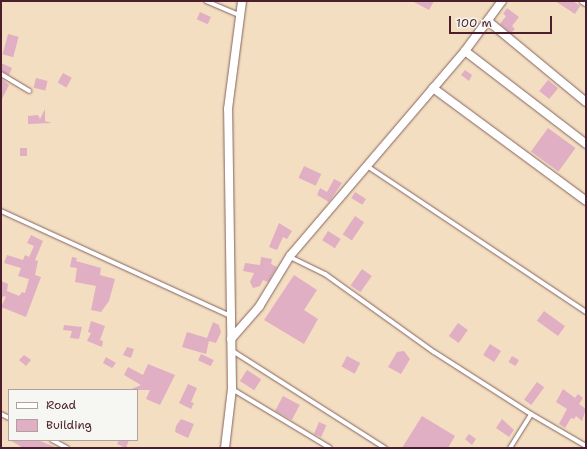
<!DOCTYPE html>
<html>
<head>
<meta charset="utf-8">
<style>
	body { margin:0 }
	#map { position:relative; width:587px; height:449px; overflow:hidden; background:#f3dec1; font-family:"Shantell Sans",sans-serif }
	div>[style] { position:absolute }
	.building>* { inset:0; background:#e0afc3; transform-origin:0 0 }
	.roads { filter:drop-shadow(0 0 1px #856260) drop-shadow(0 0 1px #856260) }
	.service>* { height:4px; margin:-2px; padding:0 2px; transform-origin:2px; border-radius:2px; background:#fff }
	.minor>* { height:8px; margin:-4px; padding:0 4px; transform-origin:4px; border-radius:4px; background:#fff }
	span { translate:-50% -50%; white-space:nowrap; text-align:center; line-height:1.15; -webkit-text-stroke:4px #f6f6f2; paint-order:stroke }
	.frame { position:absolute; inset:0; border:2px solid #4a1f2b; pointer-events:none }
	.legend { position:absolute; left:8px; top:389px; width:130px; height:52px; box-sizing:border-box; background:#f6f6f2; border:1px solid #b1a0a2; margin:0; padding:5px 7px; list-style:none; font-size:12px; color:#4a1f2b }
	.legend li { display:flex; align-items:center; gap:8px; height:20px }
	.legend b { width:20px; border:1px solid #b1a0a2 }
	.scale { position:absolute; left:449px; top:16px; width:103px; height:18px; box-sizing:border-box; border:2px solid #4a1f2b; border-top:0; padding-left:5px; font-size:12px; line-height:14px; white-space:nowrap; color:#4a1f2b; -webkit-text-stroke:3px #f6f6f2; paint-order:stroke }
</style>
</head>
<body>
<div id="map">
	<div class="building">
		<i style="clip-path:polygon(412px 1px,434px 1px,429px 10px)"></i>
		<i style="clip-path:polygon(555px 1px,573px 1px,580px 6px,575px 14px)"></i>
		<i style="clip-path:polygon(507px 8px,519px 17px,512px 26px,515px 29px,511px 33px,500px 24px,506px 16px,503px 14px)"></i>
		<i style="left:200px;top:12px;width:12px;height:8px;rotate:24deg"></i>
		<i style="left:8px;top:34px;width:11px;height:21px;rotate:15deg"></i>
		<i style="clip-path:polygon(1px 63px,12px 68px,9px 75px,1px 71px)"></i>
		<i style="clip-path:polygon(465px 70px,472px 75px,469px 81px,461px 75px)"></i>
		<i style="left:63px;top:73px;width:10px;height:11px;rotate:29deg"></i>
		<i style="clip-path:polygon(1px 78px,9px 85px,1px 101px)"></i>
		<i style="left:36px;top:78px;width:12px;height:10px;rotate:14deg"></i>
		<i style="left:548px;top:80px;width:13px;height:14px;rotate:39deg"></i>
		<i style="clip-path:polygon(45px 109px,45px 121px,52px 123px,28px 124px,28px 116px,38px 115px,40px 119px)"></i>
		<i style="left:548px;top:128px;width:34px;height:29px;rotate:36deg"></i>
		<i style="left:20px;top:148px;width:7px;height:8px"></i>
		<i style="left:304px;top:166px;width:19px;height:13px;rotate:25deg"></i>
		<i style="clip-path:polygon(334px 179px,342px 183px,329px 202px,317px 195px,320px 188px,327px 192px)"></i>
		<i style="left:355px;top:192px;width:13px;height:7px;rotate:32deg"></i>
		<i style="left:355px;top:216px;width:11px;height:22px;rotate:34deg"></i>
		<i style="clip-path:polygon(279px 223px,292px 231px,287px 239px,283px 237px,277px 250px,269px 247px)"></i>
		<i style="left:328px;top:231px;width:15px;height:11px;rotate:32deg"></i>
		<i style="clip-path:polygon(31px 235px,43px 241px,35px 260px,38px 261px,35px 275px,41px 277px,26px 317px,1px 307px,6px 297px,3px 296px,1px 301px,1px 281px,8px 284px,7px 291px,19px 296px,22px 292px,25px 293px,29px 279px,18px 276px,21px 268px,4px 263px,7px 255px,23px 260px,25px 255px,29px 257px,34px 246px,27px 243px)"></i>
		<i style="clip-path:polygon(72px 257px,77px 258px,76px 261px,101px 268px,100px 275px,115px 279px,109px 301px,101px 312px,91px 310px,96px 286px,75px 282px,77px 268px,70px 267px)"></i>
		<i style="clip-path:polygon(261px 257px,272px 259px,271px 264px,277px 267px,268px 282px,263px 280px,260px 286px,253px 288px,250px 282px,254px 273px,243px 271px,245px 263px,260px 265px)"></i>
		<i style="left:362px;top:269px;width:12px;height:20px;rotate:35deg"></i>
		<i style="clip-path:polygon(294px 275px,317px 290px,304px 310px,318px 319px,304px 344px,264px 320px)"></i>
		<i style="left:544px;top:311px;width:26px;height:12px;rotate:36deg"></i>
		<i style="clip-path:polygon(91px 321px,105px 326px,100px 340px,103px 341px,102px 347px,87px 341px,91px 333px,88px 332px)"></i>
		<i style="clip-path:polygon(213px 322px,219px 325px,221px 332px,216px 343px,209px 341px,206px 354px,182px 347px,187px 332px,207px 338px)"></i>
		<i style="left:458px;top:323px;width:12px;height:16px;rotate:35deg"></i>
		<i style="clip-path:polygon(64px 325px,82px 327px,79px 339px,70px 338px,72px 331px,63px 330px)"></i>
		<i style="left:490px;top:344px;width:13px;height:13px;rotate:32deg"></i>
		<i style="clip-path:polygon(127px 347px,134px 349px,131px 358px,123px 355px)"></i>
		<i style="clip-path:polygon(404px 351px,410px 359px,401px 374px,388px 367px,397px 352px)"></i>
		<i style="left:201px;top:354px;width:14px;height:7px;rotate:25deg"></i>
		<i style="clip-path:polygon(24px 355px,31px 360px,26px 366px,19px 360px)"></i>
		<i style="left:347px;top:356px;width:15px;height:12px;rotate:28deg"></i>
		<i style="left:512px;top:356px;width:8px;height:7px;rotate:30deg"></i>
		<i style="clip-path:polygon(106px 357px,116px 363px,112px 368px,103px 363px)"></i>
		<i style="clip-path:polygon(148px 364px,175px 375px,160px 405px,146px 399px,150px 390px,129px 390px,141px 385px,124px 375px,128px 367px,143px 375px)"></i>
		<i style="left:247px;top:370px;width:17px;height:13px;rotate:33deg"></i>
		<i style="left:537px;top:382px;width:9px;height:22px;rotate:36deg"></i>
		<i style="clip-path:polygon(188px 384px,197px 388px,191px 402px,194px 403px,191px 409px,179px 403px)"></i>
		<i style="clip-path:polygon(563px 389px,575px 398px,578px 394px,583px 398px,579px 404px,586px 409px,582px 421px,576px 416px,574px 419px,571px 418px,565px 428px,559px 424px,567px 409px,556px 402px)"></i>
		<i style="left:283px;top:396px;width:19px;height:17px;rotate:28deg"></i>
		<i style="clip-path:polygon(422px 416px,455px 436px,448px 448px,402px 448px)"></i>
		<i style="clip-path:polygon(181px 419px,194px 424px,188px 438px,175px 432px,176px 426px)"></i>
		<i style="clip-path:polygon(502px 419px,514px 430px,509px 437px,496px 428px)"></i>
		<i style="left:319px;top:422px;width:8px;height:13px;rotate:23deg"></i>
		<i style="clip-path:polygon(469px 434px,476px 439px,472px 445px,465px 439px)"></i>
		<i style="clip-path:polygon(10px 440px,38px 440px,57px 448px,23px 448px)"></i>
		<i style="clip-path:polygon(119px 440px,129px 440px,126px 448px,117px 444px)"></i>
	</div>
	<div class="roads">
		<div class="service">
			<i style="left:206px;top:1px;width:38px;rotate:23deg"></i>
			<i style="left:1px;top:74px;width:33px;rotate:31deg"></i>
			<i style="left:367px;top:166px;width:263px;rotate:33.7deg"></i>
			<i style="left:1px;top:211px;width:252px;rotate:24.6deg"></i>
			<i style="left:290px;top:257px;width:39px;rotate:26deg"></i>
			<i style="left:325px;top:274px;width:134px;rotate:35.6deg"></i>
			<i style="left:434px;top:352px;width:115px;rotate:32.6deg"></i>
			<i style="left:531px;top:414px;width:64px;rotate:30.2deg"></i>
			<i style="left:231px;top:350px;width:183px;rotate:32.5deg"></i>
			<i style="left:232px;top:389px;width:114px;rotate:31deg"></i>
			<i style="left:1px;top:414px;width:9px;rotate:27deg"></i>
			<i style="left:52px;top:440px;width:17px;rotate:28deg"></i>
			<i style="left:510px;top:448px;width:40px;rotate:-58deg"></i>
		</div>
		<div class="minor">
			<i style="left:584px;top:1px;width:2px;rotate:27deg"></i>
			<i style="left:488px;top:21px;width:127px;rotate:39.6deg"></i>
			<i style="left:465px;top:51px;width:153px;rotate:37.5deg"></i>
			<i style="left:433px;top:88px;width:190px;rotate:36.4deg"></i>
			<i style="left:231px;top:339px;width:43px;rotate:-48.8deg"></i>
			<i style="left:259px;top:307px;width:60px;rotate:-58.7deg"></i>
			<i style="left:290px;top:256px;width:270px;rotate:-49.5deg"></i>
			<i style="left:465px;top:51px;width:62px;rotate:-53.5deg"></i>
			<i style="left:225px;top:448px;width:60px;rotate:-83.3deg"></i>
			<i style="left:232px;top:388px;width:279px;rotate:-90.8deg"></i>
			<i style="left:228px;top:109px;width:109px;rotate:-82.6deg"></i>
		</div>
	</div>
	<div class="frame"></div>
	<ul class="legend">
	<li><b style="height:5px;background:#fff"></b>Road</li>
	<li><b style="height:11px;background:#e0afc3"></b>Building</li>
	</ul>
	<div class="scale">100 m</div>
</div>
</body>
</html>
